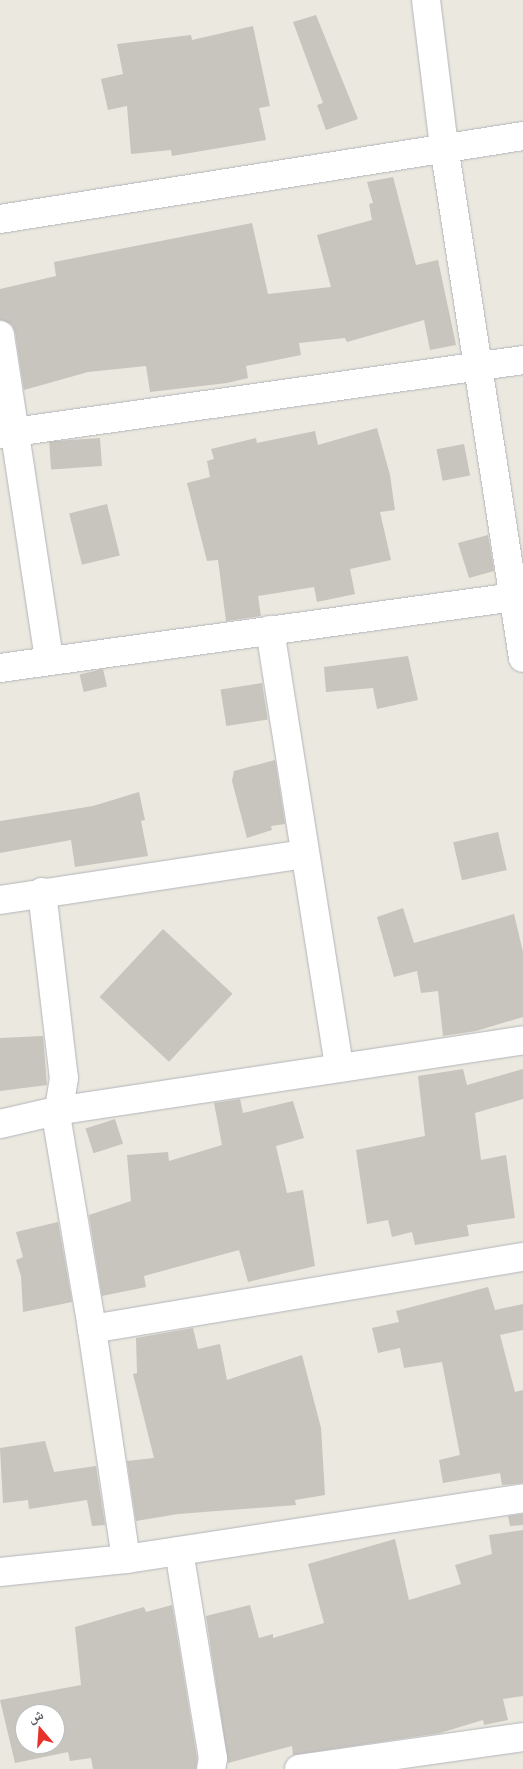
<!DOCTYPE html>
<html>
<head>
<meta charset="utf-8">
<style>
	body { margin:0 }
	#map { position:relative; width:523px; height:1769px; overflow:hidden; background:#ebe8df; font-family:Inter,"Noto Naskh Arabic",sans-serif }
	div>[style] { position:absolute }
	.building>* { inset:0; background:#c8c4be; transform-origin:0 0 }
	.roads { filter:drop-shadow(0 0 1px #b2b5ba) drop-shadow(0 0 1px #b2b5ba) }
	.minor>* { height:28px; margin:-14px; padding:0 14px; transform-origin:14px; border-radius:14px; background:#fff }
	.tertiary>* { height:28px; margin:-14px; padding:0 14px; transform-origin:14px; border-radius:14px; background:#fff }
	span { translate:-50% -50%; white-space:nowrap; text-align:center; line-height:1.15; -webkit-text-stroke:4px #fff; paint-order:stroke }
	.north { position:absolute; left:15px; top:1704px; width:50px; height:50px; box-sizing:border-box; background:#fff; border:1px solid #bcbebf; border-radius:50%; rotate:342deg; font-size:14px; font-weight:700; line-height:20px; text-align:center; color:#585c60 }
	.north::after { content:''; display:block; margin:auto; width:18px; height:22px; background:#e6322a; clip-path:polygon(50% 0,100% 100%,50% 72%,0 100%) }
</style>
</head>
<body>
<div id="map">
	<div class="building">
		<i style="clip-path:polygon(316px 15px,358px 119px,326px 130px,317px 105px,323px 103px,293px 22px)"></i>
		<i style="clip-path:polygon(253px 26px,270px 106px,259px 108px,266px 140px,172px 156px,171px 150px,131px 154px,127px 106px,108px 110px,101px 79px,123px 74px,117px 44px,191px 35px,192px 40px)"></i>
		<i style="clip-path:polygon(393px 177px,416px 265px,438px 260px,456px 345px,430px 350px,424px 320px,347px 342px,345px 338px,299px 343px,301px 355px,246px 366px,248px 378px,227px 383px,150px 392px,146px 366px,88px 372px,24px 390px,15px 332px,12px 325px,0 320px,0 289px,56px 276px,54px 262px,252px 223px,268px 294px,331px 287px,317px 235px,372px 220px,369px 204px,373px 203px,367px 182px)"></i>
		<i style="clip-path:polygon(377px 428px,390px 475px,395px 510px,380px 512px,391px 560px,350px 569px,355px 594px,317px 602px,314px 587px,258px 596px,261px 616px,226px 621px,218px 560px,207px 561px,187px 483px,210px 477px,207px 461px,214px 459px,211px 449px,256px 438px,257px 443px,315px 431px,318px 445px)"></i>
		<i style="left:100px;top:438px;width:28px;height:51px;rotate:86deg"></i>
		<i style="left:464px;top:444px;width:32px;height:28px;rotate:79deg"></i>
		<i style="left:107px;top:504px;width:53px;height:39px;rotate:76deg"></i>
		<i style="clip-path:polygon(488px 535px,494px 571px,469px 578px,458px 543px)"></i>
		<i style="clip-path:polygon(408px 656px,418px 700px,377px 709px,373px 688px,326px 692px,324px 667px)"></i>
		<i style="left:103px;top:669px;width:18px;height:24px;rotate:77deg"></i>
		<i style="left:262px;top:683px;width:37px;height:42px;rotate:81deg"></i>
		<i style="clip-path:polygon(275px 760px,285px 824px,271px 826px,272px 830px,247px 838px,232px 781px,234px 771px)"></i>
		<i style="clip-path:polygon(139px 792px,145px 820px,141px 821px,148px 856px,75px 867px,71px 840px,0 853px,0 821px,93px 806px)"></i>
		<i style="left:498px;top:832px;width:39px;height:46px;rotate:77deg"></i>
		<i style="clip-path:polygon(403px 908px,414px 943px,514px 914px,523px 952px,523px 1017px,476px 1031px,443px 1036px,438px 991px,421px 993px,417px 971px,394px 977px,377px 917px)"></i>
		<i style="left:163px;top:929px;width:95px;height:93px;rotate:43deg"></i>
		<i style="clip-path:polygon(43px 1036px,47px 1085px,0 1091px,0 1038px)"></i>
		<i style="clip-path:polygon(463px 1069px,467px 1085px,523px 1069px,523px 1099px,475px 1113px,481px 1160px,506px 1155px,515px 1218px,467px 1225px,469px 1236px,415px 1245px,412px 1232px,392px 1237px,388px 1220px,367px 1224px,356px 1150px,425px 1136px,418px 1076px)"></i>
		<i style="clip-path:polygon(240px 1099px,243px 1113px,293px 1101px,304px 1138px,276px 1146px,287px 1193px,303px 1190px,315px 1266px,248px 1282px,239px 1250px,144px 1276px,146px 1287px,102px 1296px,89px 1215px,131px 1201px,127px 1155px,168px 1152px,169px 1161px,222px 1145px,214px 1103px)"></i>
		<i style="left:115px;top:1119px;width:26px;height:31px;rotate:72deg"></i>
		<i style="clip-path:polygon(58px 1222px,72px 1302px,23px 1312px,21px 1276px,16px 1260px,23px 1257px,16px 1232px)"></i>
		<i style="clip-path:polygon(488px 1287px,495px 1310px,523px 1304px,523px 1330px,500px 1335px,515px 1392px,523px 1390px,523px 1483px,502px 1485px,500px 1473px,443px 1483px,439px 1460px,460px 1455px,442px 1362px,404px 1368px,400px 1348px,378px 1353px,372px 1328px,399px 1322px,396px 1311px)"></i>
		<i style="clip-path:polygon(193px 1328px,198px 1349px,220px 1344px,227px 1380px,302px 1355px,321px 1428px,325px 1495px,295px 1500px,296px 1505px,178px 1514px,136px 1521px,127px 1461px,154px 1458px,133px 1374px,137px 1373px,136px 1338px)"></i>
		<i style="clip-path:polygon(45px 1441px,54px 1472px,96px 1466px,105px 1525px,92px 1526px,87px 1500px,29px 1509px,28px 1500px,3px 1503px,0 1448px)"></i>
		<i style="clip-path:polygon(523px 1514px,523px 1525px,510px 1526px,508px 1516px)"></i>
		<i style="clip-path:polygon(523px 1530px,523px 1696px,503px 1699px,508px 1720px,484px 1725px,483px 1720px,440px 1733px,293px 1755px,292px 1746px,228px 1763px,206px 1616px,250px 1605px,259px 1638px,273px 1634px,273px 1638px,324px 1623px,308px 1564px,395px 1539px,409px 1600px,461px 1584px,455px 1565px,492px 1554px,489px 1535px)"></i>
		<i style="clip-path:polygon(evenodd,172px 1605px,197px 1758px,196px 1769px,93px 1769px,91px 1758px,70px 1761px,68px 1752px,15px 1763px,0 1700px,81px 1685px,75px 1627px,144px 1607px,146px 1612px,172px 1605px,25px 1714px,55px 1714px,55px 1744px,25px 1744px,25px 1714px)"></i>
	</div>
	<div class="roads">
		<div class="minor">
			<i style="left:0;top:219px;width:530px;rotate:-9.02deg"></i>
			<i style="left:0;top:335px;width:329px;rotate:81.4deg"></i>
			<i style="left:0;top:434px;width:528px;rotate:-8.05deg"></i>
			<i style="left:270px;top:630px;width:443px;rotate:81deg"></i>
			<i style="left:0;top:668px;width:519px;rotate:-7.86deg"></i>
			<i style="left:42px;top:892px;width:187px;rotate:83.3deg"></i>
			<i style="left:64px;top:1078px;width:44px;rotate:99.2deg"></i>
			<i style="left:57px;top:1121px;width:211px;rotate:80.4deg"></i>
			<i style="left:92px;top:1329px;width:232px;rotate:81.6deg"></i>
			<i style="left:0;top:900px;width:308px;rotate:-8.6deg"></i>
			<i style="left:0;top:1124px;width:57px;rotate:-13.1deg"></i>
			<i style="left:56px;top:1111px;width:472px;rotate:-8.6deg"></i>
			<i style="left:92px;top:1329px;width:437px;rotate:-9.5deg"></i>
			<i style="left:179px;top:1551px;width:210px;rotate:80.7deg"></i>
			<i style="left:213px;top:1758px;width:11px;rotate:100deg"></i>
			<i style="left:0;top:1572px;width:127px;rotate:-5.9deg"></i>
			<i style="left:126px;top:1559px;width:402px;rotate:-8.7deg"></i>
			<i style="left:299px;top:1769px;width:226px;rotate:-8.1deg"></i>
		</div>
		<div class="tertiary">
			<i style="left:426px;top:0;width:147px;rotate:83deg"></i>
			<i style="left:444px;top:146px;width:518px;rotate:81.23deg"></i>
		</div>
	</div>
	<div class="north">ش</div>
</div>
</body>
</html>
